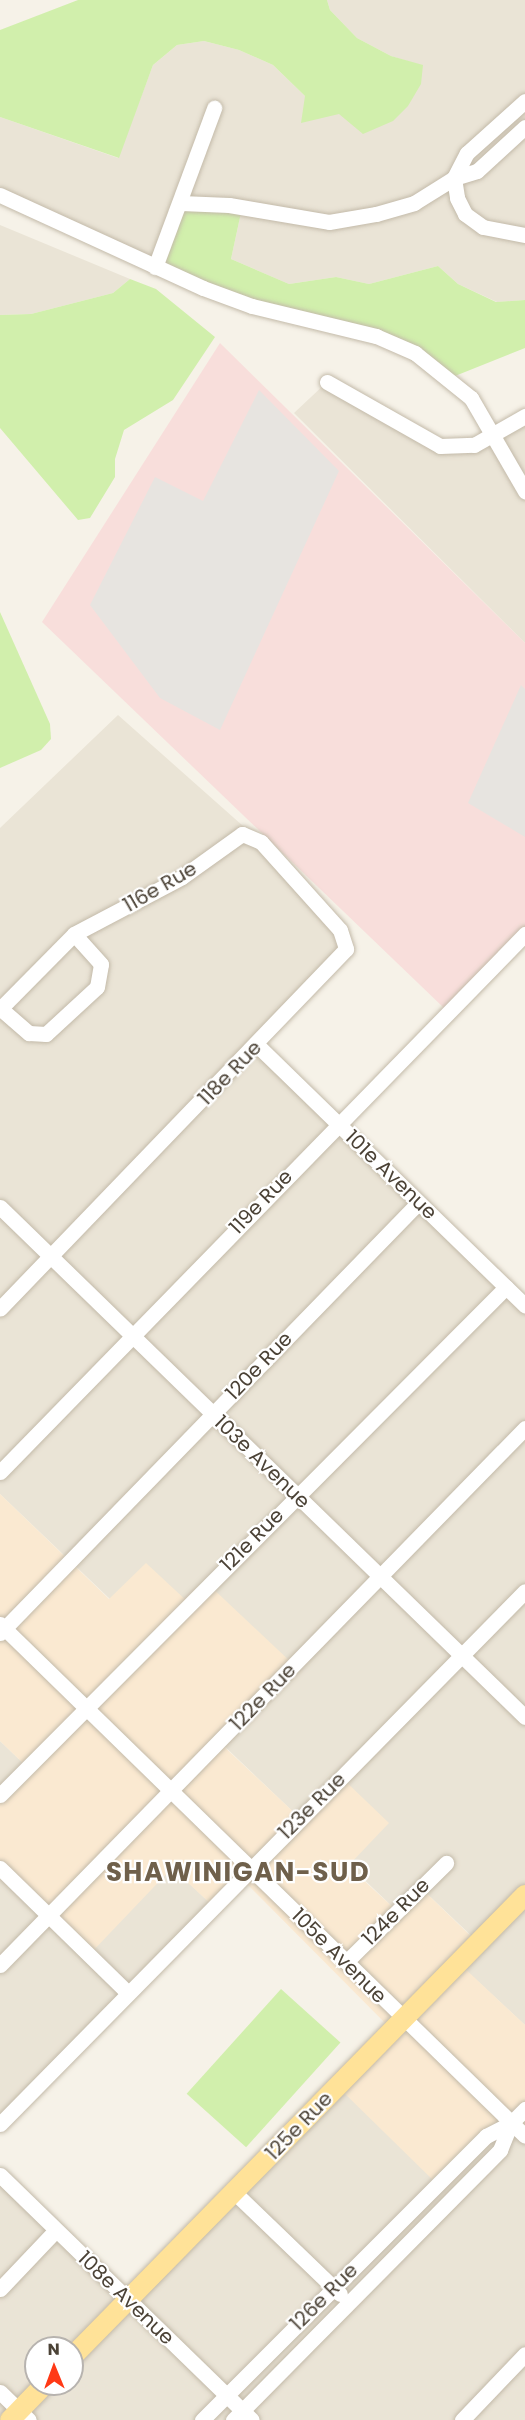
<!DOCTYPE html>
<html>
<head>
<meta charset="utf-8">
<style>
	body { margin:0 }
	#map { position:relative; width:525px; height:2420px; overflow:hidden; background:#f6f2e8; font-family:Poppins,sans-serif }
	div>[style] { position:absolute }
	.residential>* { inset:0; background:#eae4d6 }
	.commercial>* { inset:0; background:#fae9d1 }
	.medical>* { inset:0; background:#f8dedb }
	.green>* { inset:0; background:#d1efac; transform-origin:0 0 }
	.parking>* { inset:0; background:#e7e4e0 }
	.roads { filter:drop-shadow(0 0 2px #c3baa9) drop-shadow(0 0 2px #c3baa9) }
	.minor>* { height:15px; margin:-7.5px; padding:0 7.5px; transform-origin:7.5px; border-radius:7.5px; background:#fff }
	.major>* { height:20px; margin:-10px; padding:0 10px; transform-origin:10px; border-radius:10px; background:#ffe298 }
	span { translate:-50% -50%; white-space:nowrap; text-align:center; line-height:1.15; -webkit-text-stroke:4.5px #fff; paint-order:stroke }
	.street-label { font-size:20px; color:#4b4236 }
	.district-label { font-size:26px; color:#6f604b; font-weight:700; letter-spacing:1.5px }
	.north { position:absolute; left:24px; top:2336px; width:60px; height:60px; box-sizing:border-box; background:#fff; border:2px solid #b7b3af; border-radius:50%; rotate:359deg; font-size:16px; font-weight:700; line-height:24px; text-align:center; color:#4b4236 }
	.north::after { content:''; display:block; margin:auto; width:21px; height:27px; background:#ff3916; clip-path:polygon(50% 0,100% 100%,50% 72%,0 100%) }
</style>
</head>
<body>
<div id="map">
	<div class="residential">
		<i style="clip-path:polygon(327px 0,525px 0,525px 300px,497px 302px,458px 284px,438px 266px,369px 284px,336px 277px,289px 284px,231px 259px,242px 208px,155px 267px,0 195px,0 117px,118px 158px,153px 65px,177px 45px,204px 41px,239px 50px,273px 65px,305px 96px,423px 66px,391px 56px,357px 38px,330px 10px)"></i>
		<i style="clip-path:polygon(0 225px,130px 279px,113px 293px,31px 314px,0 315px)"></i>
		<i style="clip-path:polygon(327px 382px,440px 446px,474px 445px,525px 416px,525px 643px,294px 413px)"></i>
		<i style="clip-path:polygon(118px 715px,261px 842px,346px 949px,257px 1045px,525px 1306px,525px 2025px,458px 1963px,478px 1942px,421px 1888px,397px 1911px,219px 1741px,189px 1603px,110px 1599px,0 1494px,0 828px)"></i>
		<i style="clip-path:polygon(0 1741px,27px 1767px,0 1795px)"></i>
		<i style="clip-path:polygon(0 1868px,173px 1868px,213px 1906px,0 2124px)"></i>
		<i style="clip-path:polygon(evenodd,337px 2086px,503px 2115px,525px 2136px,525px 2420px,0 2420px,0 2175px,128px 2299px,337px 2086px,36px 2348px,72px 2348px,72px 2384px,36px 2384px,36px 2348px)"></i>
	</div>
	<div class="commercial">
		<i style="clip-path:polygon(0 1494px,109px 1599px,146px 1563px,189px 1603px,208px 1584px,294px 1665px,219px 1742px,301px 1819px,341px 1777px,389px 1823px,348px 1866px,397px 1911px,421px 1888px,478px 1943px,459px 1963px,525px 2025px,525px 2136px,503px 2115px,437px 2184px,337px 2086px,390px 2028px,246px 1883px,213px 1906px,172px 1868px,89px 1955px,0 1868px,0 1795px,27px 1767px,0 1741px)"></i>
	</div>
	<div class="medical">
		<i style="clip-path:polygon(220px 343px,525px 643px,525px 930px,444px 1008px,42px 622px)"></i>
	</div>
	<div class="green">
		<i style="clip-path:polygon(78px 0,327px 0,330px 10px,357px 38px,391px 56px,423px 65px,421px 84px,408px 106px,393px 121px,363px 134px,339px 114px,301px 123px,305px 96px,273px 65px,239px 50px,204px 41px,177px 45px,153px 65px,119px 158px,0 117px,0 30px)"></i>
		<i style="clip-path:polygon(181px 203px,242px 208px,231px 259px,289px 284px,336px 277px,369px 284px,438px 266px,458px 284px,496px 302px,525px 300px,525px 348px,450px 378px,415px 353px,286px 315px,155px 267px)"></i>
		<i style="clip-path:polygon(130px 279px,156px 289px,215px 337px,173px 400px,124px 430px,115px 459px,115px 477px,90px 518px,78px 520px,0 428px,0 315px,31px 314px,113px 293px)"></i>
		<i style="clip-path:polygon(0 612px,50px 724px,51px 739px,41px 750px,0 768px)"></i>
		<i style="left:281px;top:1989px;width:80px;height:141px;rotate:42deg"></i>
	</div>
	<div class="parking">
		<i style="clip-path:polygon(259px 390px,339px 471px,220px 730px,160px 698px,90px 605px,155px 477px,203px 501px)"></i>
		<i style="clip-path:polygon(521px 685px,525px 689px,525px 837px,468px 803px)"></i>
	</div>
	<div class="roads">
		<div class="minor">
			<i style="left:454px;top:178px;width:28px;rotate:-63deg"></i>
			<i style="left:467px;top:153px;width:78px;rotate:-41.9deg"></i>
			<i style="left:454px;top:178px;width:20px;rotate:81deg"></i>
			<i style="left:457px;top:198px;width:18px;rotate:63deg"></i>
			<i style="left:465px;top:214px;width:22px;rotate:36deg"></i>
			<i style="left:483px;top:227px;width:43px;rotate:10.8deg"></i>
			<i style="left:0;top:195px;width:223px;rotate:24.6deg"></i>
			<i style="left:203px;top:288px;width:52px;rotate:20.2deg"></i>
			<i style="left:252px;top:306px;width:128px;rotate:13.6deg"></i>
			<i style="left:376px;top:336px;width:43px;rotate:23.6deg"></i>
			<i style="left:415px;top:353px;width:72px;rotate:38.8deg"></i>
			<i style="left:471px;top:398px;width:108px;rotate:59.9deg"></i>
			<i style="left:181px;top:203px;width:48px;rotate:2.4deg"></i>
			<i style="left:229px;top:205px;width:101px;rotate:9.6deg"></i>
			<i style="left:329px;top:222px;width:48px;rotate:-9.7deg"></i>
			<i style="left:376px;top:214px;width:40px;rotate:-16deg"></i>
			<i style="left:414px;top:203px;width:47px;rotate:-32deg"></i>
			<i style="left:454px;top:178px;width:24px;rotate:-17deg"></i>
			<i style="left:477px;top:171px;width:65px;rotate:-42.5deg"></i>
			<i style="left:155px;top:267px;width:170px;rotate:-69.6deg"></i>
			<i style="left:327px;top:382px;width:130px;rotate:29.5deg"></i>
			<i style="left:440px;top:446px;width:34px;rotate:-2deg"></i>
			<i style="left:474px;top:445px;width:59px;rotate:-29.6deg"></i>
			<i style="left:0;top:1009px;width:105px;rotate:-45.4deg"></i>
			<i style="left:74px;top:934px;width:122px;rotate:-27.8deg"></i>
			<i style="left:182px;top:877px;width:74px;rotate:-35.6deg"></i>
			<i style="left:242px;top:834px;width:21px;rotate:23deg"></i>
			<i style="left:261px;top:842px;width:118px;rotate:48.1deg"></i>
			<i style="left:340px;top:930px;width:20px;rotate:72deg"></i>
			<i style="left:346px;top:949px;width:499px;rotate:133.9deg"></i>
			<i style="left:1px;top:1009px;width:37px;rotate:41deg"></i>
			<i style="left:29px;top:1033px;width:17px;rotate:3deg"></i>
			<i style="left:46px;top:1034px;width:69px;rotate:-42.7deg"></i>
			<i style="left:97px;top:987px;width:23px;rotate:-80deg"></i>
			<i style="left:101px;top:964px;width:40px;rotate:-132deg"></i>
			<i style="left:257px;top:1045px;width:374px;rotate:44.2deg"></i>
			<i style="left:0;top:1207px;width:732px;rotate:44.17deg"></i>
			<i style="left:0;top:1472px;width:752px;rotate:-45.7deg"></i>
			<i style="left:0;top:1624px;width:733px;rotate:44.28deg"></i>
			<i style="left:0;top:1633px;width:600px;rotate:-45.81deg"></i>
			<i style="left:0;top:1795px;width:717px;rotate:-45.11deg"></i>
			<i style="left:0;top:1868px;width:179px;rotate:44.3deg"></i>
			<i style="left:346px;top:1962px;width:141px;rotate:-44.7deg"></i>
			<i style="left:0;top:1965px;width:751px;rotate:-45.65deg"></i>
			<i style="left:0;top:2124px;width:748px;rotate:-45.43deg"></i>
			<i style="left:0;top:2175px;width:351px;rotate:44.2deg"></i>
			<i style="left:234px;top:2192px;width:147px;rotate:43.9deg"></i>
			<i style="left:0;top:2289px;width:81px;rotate:-46.5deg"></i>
			<i style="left:0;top:2392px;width:40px;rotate:44deg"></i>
			<i style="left:202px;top:2420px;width:402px;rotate:-45deg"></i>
			<i style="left:486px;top:2136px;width:28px;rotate:-27deg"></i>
			<i style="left:511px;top:2123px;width:20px;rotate:-45deg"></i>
			<i style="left:233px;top:2420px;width:380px;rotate:-45.3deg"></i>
			<i style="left:500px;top:2150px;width:29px;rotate:-68deg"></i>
			<i style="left:462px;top:2420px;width:91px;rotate:-46.3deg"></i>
		</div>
		<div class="major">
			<i style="left:72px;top:2357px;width:647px;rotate:-45.56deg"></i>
			<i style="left:10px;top:2420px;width:50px;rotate:-45.8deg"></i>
		</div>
	</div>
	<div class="street-label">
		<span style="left:160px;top:887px;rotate:-30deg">116e Rue</span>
		<span style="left:230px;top:1073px;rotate:-46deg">118e Rue</span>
		<span style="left:391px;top:1175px;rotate:44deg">101e Avenue</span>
		<span style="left:261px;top:1202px;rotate:-46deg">119e Rue</span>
		<span style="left:259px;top:1366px;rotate:-46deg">120e Rue</span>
		<span style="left:262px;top:1462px;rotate:44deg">103e Avenue</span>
		<span style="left:252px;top:1540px;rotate:-45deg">121e Rue</span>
		<span style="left:263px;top:1697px;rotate:-46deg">122e Rue</span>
		<span style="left:312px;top:1806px;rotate:-45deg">123e Rue</span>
		<span style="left:396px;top:1912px;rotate:-45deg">124e Rue</span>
		<span style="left:339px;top:1956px;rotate:45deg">105e Avenue</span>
		<span style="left:299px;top:2126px;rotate:-46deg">125e Rue</span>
		<span style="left:324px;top:2297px;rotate:-45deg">126e Rue</span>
		<span style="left:126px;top:2298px;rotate:44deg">108e Avenue</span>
	</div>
	<div class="district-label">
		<span style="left:238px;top:1873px">SHAWINIGAN-SUD</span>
	</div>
	<div class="north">N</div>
</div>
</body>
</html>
